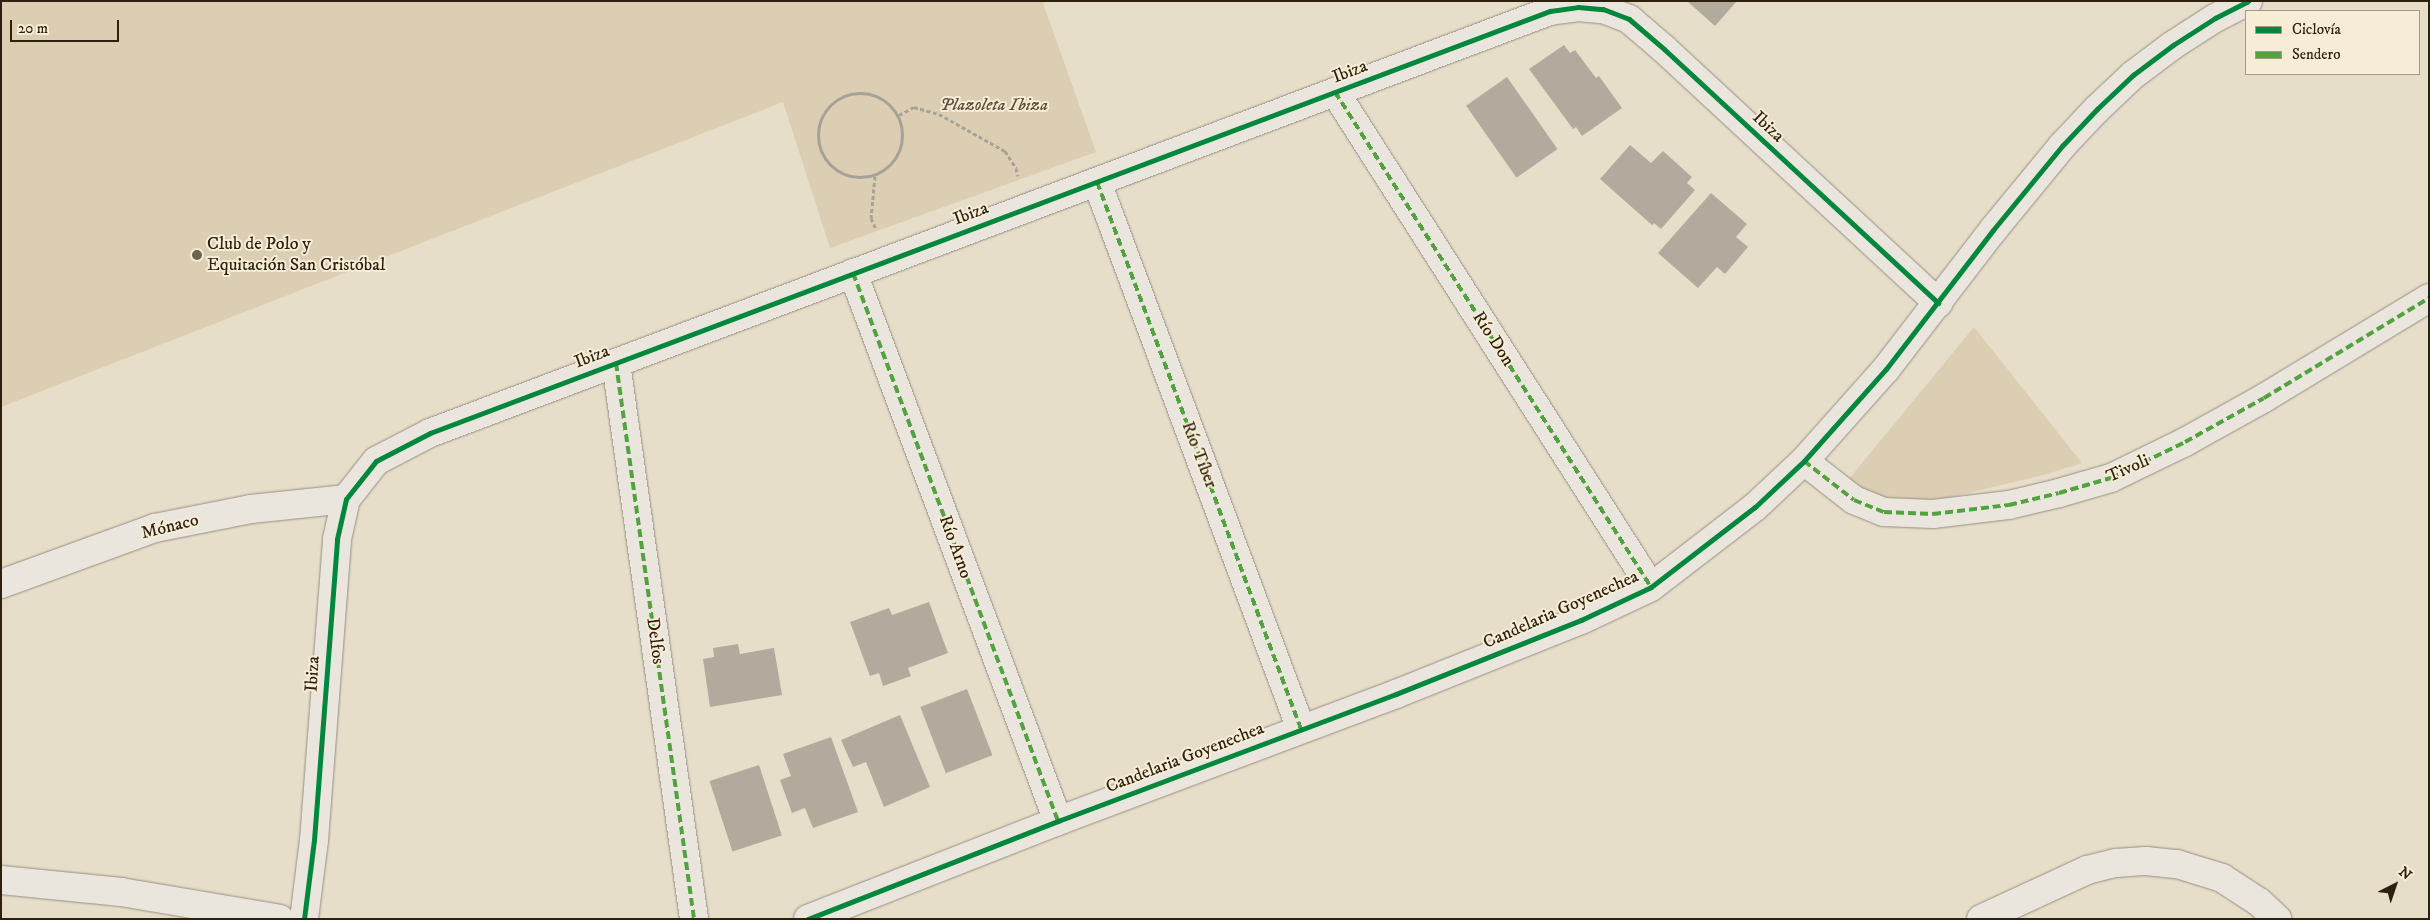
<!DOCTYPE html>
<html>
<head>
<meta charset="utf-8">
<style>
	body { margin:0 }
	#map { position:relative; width:2430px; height:920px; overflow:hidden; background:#e7deca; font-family:"IM FELL DW Pica",serif }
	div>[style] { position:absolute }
	.green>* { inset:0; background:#dbceb3 }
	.building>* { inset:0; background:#b2ab9d; transform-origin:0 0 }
	.path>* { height:3px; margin-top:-1.5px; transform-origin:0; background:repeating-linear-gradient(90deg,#a7a299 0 4px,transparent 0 6.5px) }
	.path>.ring { margin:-1.5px; padding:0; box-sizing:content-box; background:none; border:3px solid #a7a299; border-radius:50% }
	.roads { filter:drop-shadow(0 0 1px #968f81) drop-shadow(0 0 1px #968f81) }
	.street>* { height:28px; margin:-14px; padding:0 14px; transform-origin:14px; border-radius:14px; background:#ebe6dd }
	.secondary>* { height:28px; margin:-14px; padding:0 14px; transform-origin:14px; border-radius:14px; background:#ebe6dd }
	.quiet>* { height:4px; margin-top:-2px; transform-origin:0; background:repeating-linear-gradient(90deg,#52a23f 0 8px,transparent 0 12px) }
	.cycleway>* { height:5px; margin:-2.5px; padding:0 2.5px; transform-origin:2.5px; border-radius:2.5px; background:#00873e }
	.dots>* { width:14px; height:14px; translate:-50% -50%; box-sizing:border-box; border:2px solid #f7ecd5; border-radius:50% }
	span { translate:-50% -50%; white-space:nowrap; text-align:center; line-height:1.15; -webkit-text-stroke:4px #f7ecd5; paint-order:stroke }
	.street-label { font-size:18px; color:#2d200f }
	.park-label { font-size:18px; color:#5e503a; font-style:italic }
	.poi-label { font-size:18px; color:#2d200f }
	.left { translate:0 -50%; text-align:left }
	.frame { position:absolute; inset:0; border:2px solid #2d200f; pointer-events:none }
	.legend { position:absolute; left:2245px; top:10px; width:175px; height:65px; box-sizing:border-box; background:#f7ecd5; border:1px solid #a69a86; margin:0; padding:6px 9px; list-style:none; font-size:15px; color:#2d200f }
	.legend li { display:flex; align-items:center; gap:10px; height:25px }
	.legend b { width:25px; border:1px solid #a69a86 }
	.north { position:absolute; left:2370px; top:860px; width:50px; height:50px; -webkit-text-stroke:4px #f7ecd5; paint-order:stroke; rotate:41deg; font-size:14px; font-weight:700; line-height:20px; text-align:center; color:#2d200f }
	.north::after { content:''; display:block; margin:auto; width:18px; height:22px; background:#2d200f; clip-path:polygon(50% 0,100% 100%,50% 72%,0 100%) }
	.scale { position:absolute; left:10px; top:20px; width:109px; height:22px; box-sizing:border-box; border:2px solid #2d200f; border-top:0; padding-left:6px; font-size:15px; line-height:18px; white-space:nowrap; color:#2d200f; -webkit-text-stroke:4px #f7ecd5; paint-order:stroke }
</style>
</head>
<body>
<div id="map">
	<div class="green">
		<i style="clip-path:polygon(1px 1px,1047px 1px,1043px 3px,1096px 152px,830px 248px,783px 102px,1px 407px)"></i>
		<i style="clip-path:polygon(1974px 327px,2082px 463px,2047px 474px,1943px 499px,1895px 500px,1839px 491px)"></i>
	</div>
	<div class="building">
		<i style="clip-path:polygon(1687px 1px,1737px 1px,1715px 26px)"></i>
		<i style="clip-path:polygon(1564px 45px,1570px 53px,1575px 50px,1596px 78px,1599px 76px,1622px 108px,1582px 136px,1576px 127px,1573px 129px,1529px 69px)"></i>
		<i style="left:1507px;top:77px;width:88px;height:50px;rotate:55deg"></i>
		<i style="clip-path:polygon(1630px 145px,1651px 163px,1663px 151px,1692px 177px,1687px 183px,1695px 190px,1661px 229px,1654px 223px,1652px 225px,1600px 179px)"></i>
		<i style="clip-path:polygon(1711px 193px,1747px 224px,1736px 237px,1748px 247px,1725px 274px,1717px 267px,1698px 288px,1658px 253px)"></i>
		<i style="clip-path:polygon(929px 602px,948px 653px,908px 668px,911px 676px,883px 686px,879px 673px,870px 676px,850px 622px,889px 608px,892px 615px)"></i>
		<i style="clip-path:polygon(738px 644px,740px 654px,774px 648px,782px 695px,710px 707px,703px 659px,714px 657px,713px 648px)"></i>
		<i style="left:967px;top:689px;width:71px;height:50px;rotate:69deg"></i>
		<i style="clip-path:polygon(900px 715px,930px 787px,884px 807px,866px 762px,853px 767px,841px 740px)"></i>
		<i style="clip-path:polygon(831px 737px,858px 812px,813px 828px,805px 808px,792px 813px,780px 780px,791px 776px,783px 754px)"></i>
		<i style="left:759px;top:765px;width:74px;height:52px;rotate:72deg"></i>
	</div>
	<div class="path">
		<i class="ring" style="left:818px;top:93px;width:81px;height:81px"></i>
		<i style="left:899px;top:115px;width:17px;rotate:-28deg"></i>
		<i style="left:914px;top:107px;width:26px;rotate:16deg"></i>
		<i style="left:939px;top:114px;width:76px;rotate:29.3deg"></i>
		<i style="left:1005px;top:151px;width:20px;rotate:57deg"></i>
		<i style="left:1016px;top:168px;width:8px;rotate:76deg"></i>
		<i style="left:875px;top:176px;width:42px;rotate:95.4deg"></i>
		<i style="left:871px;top:218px;width:12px;rotate:66deg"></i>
	</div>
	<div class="roads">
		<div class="street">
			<i style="left:1335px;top:92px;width:587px;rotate:57.45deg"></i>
			<i style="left:1097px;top:182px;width:584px;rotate:69.55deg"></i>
			<i style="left:853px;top:273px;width:585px;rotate:69.49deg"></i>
			<i style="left:616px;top:363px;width:561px;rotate:82.01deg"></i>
			<i style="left:1804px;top:461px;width:63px;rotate:38deg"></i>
			<i style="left:1854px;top:500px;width:32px;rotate:22deg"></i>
			<i style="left:1884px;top:512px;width:49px;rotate:2.3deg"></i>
			<i style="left:1933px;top:514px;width:77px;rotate:-6.8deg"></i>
			<i style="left:2009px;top:505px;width:51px;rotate:-13.5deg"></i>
			<i style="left:2059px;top:493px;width:54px;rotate:-16.1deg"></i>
			<i style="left:2111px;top:478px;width:82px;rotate:-25.9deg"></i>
			<i style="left:2185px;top:442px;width:90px;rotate:-29.1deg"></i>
			<i style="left:2264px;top:398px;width:193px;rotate:-31.2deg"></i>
			<i style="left:1px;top:584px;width:164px;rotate:-20deg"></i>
			<i style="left:155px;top:528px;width:98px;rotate:-11.2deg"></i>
			<i style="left:251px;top:509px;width:96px;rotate:-6deg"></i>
			<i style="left:304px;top:919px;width:80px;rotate:-82.8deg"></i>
			<i style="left:314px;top:840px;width:302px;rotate:-85.6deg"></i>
			<i style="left:337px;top:539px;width:41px;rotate:-77.3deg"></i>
			<i style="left:346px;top:499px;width:48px;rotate:-51.7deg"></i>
			<i style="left:376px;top:461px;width:61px;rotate:-27.4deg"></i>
			<i style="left:430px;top:433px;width:1197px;rotate:-20.65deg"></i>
			<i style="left:1550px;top:11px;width:28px;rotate:-8deg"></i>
			<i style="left:1578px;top:7px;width:25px;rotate:5deg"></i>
			<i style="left:1603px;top:9px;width:28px;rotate:21deg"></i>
			<i style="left:1629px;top:19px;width:46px;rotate:40.6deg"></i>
			<i style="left:1664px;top:49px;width:374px;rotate:42.8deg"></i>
			<i style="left:1981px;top:919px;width:117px;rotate:-24.8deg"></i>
			<i style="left:2087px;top:870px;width:30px;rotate:-14deg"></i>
			<i style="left:2116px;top:863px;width:30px;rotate:-4deg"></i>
			<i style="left:2146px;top:861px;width:31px;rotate:6deg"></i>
			<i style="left:2177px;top:864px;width:47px;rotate:17.3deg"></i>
			<i style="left:2222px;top:878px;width:44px;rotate:33deg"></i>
			<i style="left:2259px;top:902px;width:25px;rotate:43deg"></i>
		</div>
		<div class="secondary">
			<i style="left:1px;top:880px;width:121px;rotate:5.7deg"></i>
			<i style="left:121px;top:892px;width:161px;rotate:9.6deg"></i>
			<i style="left:808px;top:919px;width:269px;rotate:-21.4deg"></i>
			<i style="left:1058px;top:821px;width:361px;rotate:-20.6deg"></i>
			<i style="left:1396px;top:694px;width:199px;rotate:-21.8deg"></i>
			<i style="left:1581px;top:620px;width:77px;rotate:-25.2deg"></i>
			<i style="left:1651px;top:587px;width:131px;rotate:-37.6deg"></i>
			<i style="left:1755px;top:507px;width:67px;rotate:-43.2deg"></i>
			<i style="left:1804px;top:461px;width:123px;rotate:-48.3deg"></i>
			<i style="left:1886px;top:369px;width:175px;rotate:-52.4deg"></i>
			<i style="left:1993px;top:230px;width:109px;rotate:-50.6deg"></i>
			<i style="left:2062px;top:146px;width:51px;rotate:-46.6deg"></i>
			<i style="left:2097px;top:109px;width:50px;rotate:-43.4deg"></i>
			<i style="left:2133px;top:75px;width:50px;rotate:-36.9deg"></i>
			<i style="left:2173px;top:45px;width:50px;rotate:-32.7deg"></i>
			<i style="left:2215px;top:18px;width:37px;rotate:-27deg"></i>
		</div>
	</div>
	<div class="quiet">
		<i style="left:1335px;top:92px;width:587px;rotate:57.45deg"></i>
		<i style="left:1097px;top:182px;width:584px;rotate:69.55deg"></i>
		<i style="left:853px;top:273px;width:585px;rotate:69.49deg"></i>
		<i style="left:616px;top:363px;width:561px;rotate:82.01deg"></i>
		<i style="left:1804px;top:461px;width:63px;rotate:38deg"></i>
		<i style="left:1854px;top:500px;width:32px;rotate:22deg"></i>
		<i style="left:1884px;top:512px;width:49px;rotate:2.3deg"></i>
		<i style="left:1933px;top:514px;width:77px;rotate:-6.8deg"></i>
		<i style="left:2009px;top:505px;width:51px;rotate:-13.5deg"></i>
		<i style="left:2059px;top:493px;width:54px;rotate:-16.1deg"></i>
		<i style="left:2111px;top:478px;width:82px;rotate:-25.9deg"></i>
		<i style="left:2185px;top:442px;width:90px;rotate:-29.1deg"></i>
		<i style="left:2264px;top:398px;width:193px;rotate:-31.2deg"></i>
	</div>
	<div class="cycleway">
		<i style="left:304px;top:919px;width:80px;rotate:-82.8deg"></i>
		<i style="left:314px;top:840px;width:302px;rotate:-85.6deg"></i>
		<i style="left:337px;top:539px;width:41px;rotate:-77.3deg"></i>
		<i style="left:346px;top:499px;width:48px;rotate:-51.7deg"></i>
		<i style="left:376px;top:461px;width:61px;rotate:-27.4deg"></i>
		<i style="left:430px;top:433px;width:1197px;rotate:-20.65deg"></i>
		<i style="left:1550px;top:11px;width:28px;rotate:-8deg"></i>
		<i style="left:1578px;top:7px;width:25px;rotate:5deg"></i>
		<i style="left:1603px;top:9px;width:28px;rotate:21deg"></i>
		<i style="left:1629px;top:19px;width:46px;rotate:40.6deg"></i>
		<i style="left:1664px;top:49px;width:374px;rotate:42.8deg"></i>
		<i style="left:808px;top:919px;width:269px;rotate:-21.4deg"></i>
		<i style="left:1058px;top:821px;width:361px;rotate:-20.6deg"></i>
		<i style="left:1396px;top:694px;width:199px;rotate:-21.8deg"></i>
		<i style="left:1581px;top:620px;width:77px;rotate:-25.2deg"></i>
		<i style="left:1651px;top:587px;width:131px;rotate:-37.6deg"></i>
		<i style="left:1755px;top:507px;width:67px;rotate:-43.2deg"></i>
		<i style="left:1804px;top:461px;width:123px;rotate:-48.3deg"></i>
		<i style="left:1886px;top:369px;width:175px;rotate:-52.4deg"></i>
		<i style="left:1993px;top:230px;width:109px;rotate:-50.6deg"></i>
		<i style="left:2062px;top:146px;width:51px;rotate:-46.6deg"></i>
		<i style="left:2097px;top:109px;width:50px;rotate:-43.4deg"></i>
		<i style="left:2133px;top:75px;width:50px;rotate:-36.9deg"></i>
		<i style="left:2173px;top:45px;width:50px;rotate:-32.7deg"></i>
		<i style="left:2215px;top:18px;width:37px;rotate:-27deg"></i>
	</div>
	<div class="dots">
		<i style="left:197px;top:255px;background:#6e6250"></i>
	</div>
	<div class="street-label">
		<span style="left:1350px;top:72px;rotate:-21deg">Ibiza</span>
		<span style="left:1768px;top:127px;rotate:43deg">Ibiza</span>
		<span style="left:971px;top:214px;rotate:-21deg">Ibiza</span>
		<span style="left:1493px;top:339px;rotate:57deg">Río Don</span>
		<span style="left:592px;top:357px;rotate:-21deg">Ibiza</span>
		<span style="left:1199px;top:455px;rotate:69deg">Río Tíber</span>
		<span style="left:2128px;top:469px;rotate:-24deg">Tivoli</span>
		<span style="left:170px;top:527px;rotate:-14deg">Mónaco</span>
		<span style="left:955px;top:547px;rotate:70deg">Río Arno</span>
		<span style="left:1561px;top:610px;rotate:-24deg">Candelaria Goyenechea</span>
		<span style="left:655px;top:641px;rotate:82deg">Delfos</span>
		<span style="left:313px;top:674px;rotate:-86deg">Ibiza</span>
		<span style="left:1185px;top:758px;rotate:-21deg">Candelaria Goyenechea</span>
	</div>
	<div class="park-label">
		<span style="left:994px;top:105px">Plazoleta Ibiza</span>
	</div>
	<div class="poi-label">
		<span class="left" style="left:207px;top:255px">Club de Polo y<br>Equitación San Cristóbal</span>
	</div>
	<div class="frame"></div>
	<ul class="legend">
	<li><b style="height:6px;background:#00873e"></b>Ciclovía</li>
	<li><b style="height:6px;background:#52a23f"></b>Sendero</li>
	</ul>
	<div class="north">N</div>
	<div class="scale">20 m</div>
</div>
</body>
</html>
